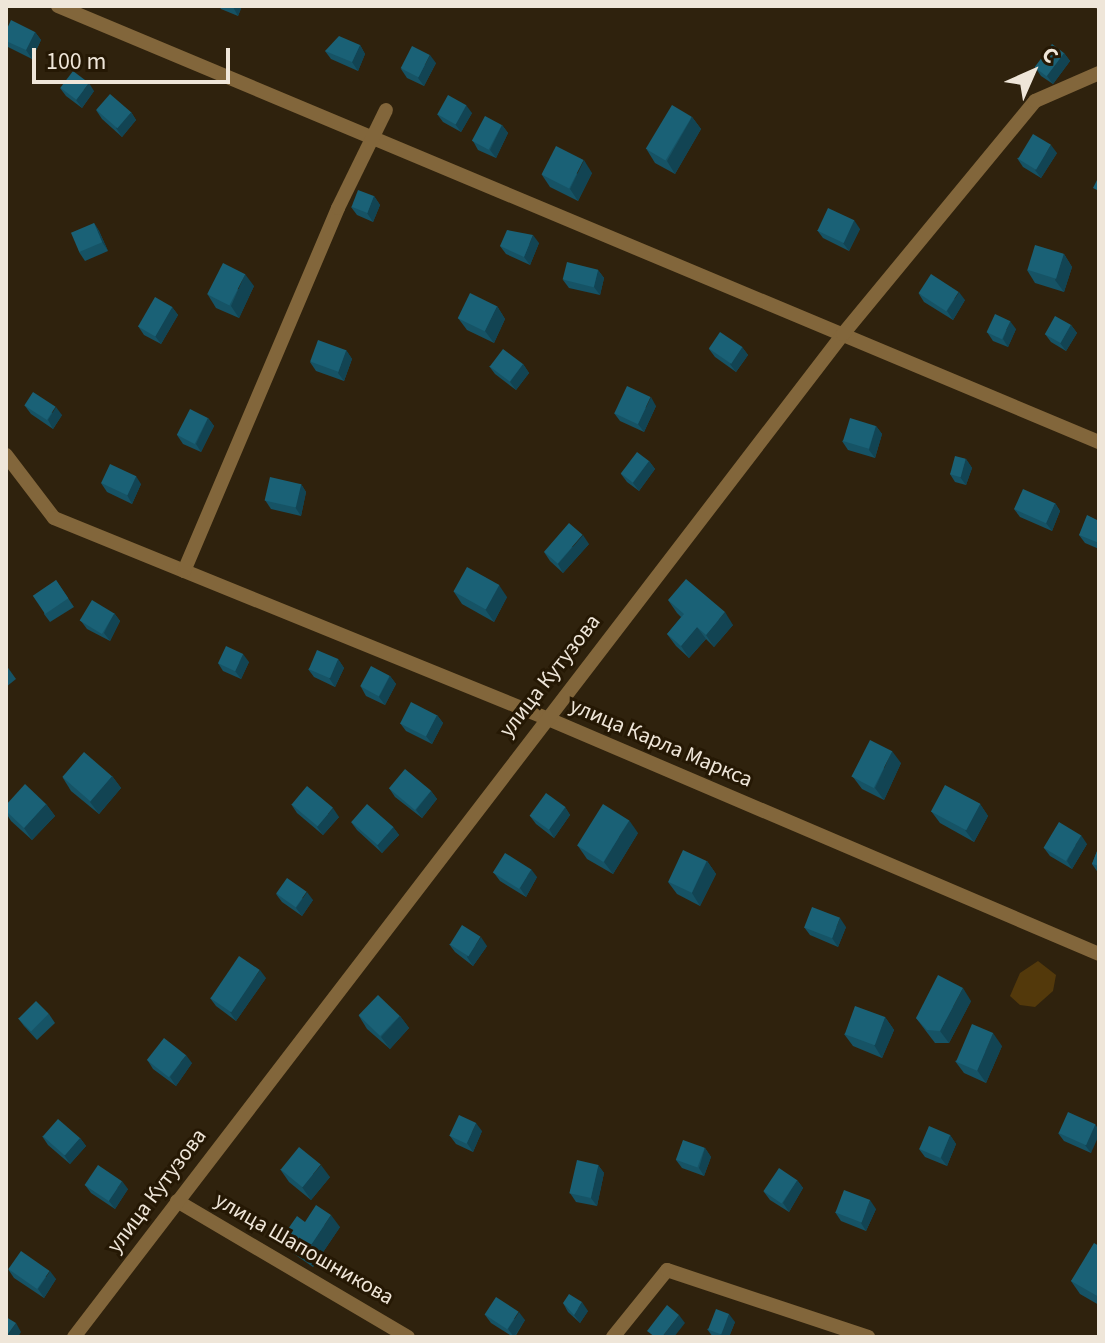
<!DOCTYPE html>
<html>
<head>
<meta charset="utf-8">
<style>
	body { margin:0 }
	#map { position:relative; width:1105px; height:1343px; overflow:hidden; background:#2f220d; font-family:"Source Sans 3",sans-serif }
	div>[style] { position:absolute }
	.green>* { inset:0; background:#53390b }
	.minor>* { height:14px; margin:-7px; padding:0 7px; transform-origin:7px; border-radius:7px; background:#82663b }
	.rail>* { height:4px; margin:-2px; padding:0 2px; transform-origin:2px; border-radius:2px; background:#897e6c }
	.wall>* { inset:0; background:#165365 }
	.shaded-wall>* { inset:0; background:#124453 }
	.building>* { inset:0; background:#1a6176; transform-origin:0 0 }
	span { translate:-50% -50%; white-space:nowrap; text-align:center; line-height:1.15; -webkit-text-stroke:6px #251804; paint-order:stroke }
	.street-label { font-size:22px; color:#efe6d9 }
	.frame { position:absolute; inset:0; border:8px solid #efe6d9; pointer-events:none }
	.north { position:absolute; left:993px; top:32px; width:80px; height:80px; -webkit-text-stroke:6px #251804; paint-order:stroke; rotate:45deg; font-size:22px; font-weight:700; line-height:32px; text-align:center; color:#efe6d9 }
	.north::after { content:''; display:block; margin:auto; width:28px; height:36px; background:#efe6d9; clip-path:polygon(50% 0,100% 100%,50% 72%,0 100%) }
	.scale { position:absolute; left:32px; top:48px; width:198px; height:36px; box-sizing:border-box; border:4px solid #efe6d9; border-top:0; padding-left:10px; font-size:24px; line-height:28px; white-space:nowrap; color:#efe6d9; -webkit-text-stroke:6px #251804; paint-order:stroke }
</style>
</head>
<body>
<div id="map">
	<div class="green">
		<i style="clip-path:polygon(1038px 961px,1056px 975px,1053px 991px,1035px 1007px,1020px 1005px,1010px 996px,1020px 973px)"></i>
	</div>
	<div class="minor">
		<i style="left:58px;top:6px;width:1129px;rotate:22.73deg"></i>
		<i style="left:6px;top:455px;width:79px;rotate:52.7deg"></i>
		<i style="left:54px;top:518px;width:531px;rotate:22.12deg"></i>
		<i style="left:546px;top:718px;width:601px;rotate:23.11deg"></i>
		<i style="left:184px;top:571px;width:394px;rotate:-67deg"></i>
		<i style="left:338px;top:208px;width:109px;rotate:-63.9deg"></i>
		<i style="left:177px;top:1201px;width:268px;rotate:30.5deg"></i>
		<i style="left:74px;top:1337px;width:1264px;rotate:-52.52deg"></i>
		<i style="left:843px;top:334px;width:302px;rotate:-50.5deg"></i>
		<i style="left:1035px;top:101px;width:70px;rotate:-23.6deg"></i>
		<i style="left:613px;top:1337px;width:86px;rotate:-51.1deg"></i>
		<i style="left:667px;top:1270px;width:212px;rotate:18.4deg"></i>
	</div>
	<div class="rail">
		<i style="left:1096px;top:6px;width:3px;rotate:18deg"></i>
	</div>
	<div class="wall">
		<i style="clip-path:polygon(219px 6px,242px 6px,238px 16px,221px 9px)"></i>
		<i style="clip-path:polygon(6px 31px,35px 32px,41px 40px,32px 59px,8px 47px,6px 44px)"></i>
		<i style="clip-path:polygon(360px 45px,365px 54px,358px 71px,331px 59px,325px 51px)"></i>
		<i style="clip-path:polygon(1064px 53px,1070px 61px,1053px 84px,1041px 76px,1035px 67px)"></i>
		<i style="clip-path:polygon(436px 63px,424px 86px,407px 78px,401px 69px)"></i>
		<i style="clip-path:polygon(60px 88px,94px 91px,82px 108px,66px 96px)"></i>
		<i style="clip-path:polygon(96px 110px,131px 112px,136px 120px,122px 137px,102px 119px)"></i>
		<i style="clip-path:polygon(472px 113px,461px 132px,443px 122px,437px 114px)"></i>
		<i style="clip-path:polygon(692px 117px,701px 129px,675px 174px,655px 163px,647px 150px)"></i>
		<i style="clip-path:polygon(502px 125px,508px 133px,496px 158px,478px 150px,473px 141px)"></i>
		<i style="clip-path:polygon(1057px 153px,1041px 178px,1023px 167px,1017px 158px)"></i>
		<i style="clip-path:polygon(592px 173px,578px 201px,550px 187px,542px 175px)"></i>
		<i style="clip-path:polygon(374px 196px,380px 205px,373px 222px,357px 215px,351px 207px)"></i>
		<i style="clip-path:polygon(94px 223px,99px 231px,108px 251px,85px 261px,79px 252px)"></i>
		<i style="clip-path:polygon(860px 229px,849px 251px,823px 238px,817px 230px)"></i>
		<i style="clip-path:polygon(539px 243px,530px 265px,506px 254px,500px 246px)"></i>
		<i style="clip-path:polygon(1064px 254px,1072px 267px,1064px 292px,1035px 283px,1027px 270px)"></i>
		<i style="clip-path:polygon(598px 270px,604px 278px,600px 295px,569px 288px,563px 280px)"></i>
		<i style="clip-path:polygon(254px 286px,239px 318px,216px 308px,208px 295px)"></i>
		<i style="clip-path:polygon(919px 294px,965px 300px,953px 320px,924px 302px)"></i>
		<i style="clip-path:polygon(497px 306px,505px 319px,494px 343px,467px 330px,458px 318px)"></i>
		<i style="clip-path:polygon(172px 307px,178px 315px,161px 344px,144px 335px,138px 326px)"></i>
		<i style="clip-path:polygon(1071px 325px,1077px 333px,1066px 351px,1051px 342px,1045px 334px)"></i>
		<i style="clip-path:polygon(1016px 329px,1008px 347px,993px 341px,987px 332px)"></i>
		<i style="clip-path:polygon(742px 347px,748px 355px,736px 372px,715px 357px,709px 349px)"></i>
		<i style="clip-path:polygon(346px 350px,352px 359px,344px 381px,316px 371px,310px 362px)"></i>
		<i style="clip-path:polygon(523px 364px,529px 373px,516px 390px,495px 374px,489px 366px)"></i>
		<i style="clip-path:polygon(25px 406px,62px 415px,53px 429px,31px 414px)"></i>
		<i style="clip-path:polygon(656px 406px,644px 432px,620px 421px,614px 413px)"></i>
		<i style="clip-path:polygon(208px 418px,214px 426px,201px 452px,183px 444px,177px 435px)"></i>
		<i style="clip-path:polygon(876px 426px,882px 434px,875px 458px,848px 450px,842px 441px)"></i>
		<i style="clip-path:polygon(966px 459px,972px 468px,966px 485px,955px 482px,950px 474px)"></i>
		<i style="clip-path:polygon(649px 461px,655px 469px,639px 491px,627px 482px,621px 474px)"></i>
		<i style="clip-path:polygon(101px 483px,141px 484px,132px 504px,107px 492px)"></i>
		<i style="clip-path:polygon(301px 484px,306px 492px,301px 516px,271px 509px,265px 500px)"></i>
		<i style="clip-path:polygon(1055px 503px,1060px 511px,1052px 531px,1020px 517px,1014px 509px)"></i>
		<i style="clip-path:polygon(1099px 521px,1099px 549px,1085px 543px,1079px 535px)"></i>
		<i style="clip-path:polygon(589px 544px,563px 573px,550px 561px,544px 552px)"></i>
		<i style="clip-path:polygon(56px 580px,74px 607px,50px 622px,44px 614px)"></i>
		<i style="clip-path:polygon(454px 592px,507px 597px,494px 622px,462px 604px)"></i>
		<i style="clip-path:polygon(668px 600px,733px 625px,714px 647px,706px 639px,689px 658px,676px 646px,667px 634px,681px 617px,677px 613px)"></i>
		<i style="clip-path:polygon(114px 613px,120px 621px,110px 641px,87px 629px,81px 621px)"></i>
		<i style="clip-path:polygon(338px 659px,344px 668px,335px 687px,314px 677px,308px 669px)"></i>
		<i style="clip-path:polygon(249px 662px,241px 679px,223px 671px,218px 663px)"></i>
		<i style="clip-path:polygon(6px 665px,16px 679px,6px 687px)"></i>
		<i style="clip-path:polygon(390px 676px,396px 684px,385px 705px,366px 696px,361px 687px)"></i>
		<i style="clip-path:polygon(437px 715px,443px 723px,432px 744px,406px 731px,400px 723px)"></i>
		<i style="clip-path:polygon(901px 763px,884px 800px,862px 789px,853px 777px)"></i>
		<i style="clip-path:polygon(112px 776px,121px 788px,99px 814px,71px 791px,63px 778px)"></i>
		<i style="clip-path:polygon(389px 788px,431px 791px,437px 799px,422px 818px,395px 797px)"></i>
		<i style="clip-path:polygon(46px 804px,55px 816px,32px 840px,11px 821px,6px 813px,6px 811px)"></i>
		<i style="clip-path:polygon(291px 804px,339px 817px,323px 835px,297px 813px)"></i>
		<i style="clip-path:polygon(980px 804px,988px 816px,974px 842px,940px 823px,931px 811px)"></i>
		<i style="clip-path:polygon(565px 807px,570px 815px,554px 838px,536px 824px,530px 816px)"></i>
		<i style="clip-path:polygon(351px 822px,393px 827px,399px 835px,382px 853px,357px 830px)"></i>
		<i style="clip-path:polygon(638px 833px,613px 874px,587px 859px,578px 846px)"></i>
		<i style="clip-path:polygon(1087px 844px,1072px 869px,1050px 856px,1044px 848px)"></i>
		<i style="clip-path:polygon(1099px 846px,1099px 874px,1092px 864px)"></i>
		<i style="clip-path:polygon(707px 861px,716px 874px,700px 906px,677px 894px,668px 882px)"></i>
		<i style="clip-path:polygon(494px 873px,537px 877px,526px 897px,500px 881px)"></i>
		<i style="clip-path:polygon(276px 894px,313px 900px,302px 916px,282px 902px)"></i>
		<i style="clip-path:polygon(804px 927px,846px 927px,838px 947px,810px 935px)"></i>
		<i style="clip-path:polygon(449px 944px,487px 946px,473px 966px,455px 952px)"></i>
		<i style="clip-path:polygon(266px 978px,236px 1021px,216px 1006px,210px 998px)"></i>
		<i style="clip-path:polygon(971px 1001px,949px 1043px,935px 1043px,916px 1018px)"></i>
		<i style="clip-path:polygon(49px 1014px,55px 1023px,37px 1040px,24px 1026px,18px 1018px)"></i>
		<i style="clip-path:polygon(359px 1016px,400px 1016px,409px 1028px,390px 1049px,367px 1029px)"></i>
		<i style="clip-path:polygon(885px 1017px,894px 1030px,882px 1058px,853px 1046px,844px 1034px)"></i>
		<i style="clip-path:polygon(1002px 1046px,986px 1083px,964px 1073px,955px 1061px)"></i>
		<i style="clip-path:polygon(148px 1061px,192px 1063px,176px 1086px,153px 1069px)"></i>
		<i style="clip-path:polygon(1095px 1124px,1091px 1153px,1064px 1141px,1058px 1133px)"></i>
		<i style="clip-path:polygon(482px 1131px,473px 1152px,456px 1144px,450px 1136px)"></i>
		<i style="clip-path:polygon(950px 1135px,956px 1144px,947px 1166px,925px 1157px,919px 1149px)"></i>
		<i style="clip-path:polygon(42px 1136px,80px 1138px,86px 1146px,70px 1164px,48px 1145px)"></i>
		<i style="clip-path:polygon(705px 1148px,711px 1157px,704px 1176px,682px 1168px,676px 1160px)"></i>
		<i style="clip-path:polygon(598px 1165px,604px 1173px,597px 1206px,576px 1202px,570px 1193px)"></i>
		<i style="clip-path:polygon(280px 1169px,330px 1177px,311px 1200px,289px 1182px)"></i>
		<i style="clip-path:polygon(797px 1180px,803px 1188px,789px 1212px,770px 1200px,764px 1192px)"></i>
		<i style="clip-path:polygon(85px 1185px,128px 1189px,115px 1209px,91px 1193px)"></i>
		<i style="clip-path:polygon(876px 1209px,866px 1231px,841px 1221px,835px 1212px)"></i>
		<i style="clip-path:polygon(305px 1222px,340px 1227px,313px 1267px,290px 1251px,281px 1239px)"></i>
		<i style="clip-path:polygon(1099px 1246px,1099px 1305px,1080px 1294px,1071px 1281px)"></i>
		<i style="clip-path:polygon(8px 1269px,56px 1279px,44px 1298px,14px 1278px)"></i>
		<i style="clip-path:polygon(563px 1303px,588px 1311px,580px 1323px,568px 1312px)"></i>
		<i style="clip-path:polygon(485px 1315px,525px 1320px,515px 1337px,513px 1337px,491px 1323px)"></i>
		<i style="clip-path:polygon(735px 1322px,729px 1337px,713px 1337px,707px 1329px)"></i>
	</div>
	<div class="shaded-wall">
		<i style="clip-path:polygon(233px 6px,242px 6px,238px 16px,233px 7px)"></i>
		<i style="clip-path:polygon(35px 32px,41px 40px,32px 59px,26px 50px)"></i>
		<i style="clip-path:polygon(360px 45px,365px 54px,358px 71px,352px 62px)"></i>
		<i style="clip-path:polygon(1064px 53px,1070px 61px,1053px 84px,1047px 76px)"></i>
		<i style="clip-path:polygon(430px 55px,436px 63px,424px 86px,418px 78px)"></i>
		<i style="clip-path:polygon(89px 83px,94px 91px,82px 108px,76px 100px)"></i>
		<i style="clip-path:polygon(466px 105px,472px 113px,461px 132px,455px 124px)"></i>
		<i style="clip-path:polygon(131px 112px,136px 120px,122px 137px,116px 128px)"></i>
		<i style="clip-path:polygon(692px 117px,701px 129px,675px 174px,667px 161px)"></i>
		<i style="clip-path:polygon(502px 125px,508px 133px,496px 158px,490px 150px)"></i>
		<i style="clip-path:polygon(1051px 145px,1057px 153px,1041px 178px,1035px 170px)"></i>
		<i style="clip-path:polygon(584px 160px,592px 173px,578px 201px,570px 189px)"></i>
		<i style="clip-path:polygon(374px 196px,380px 205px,373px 222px,367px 213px)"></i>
		<i style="clip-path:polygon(854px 220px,860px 229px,849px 251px,843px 243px)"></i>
		<i style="clip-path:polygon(94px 223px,99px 231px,108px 251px,102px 242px)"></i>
		<i style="clip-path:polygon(533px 235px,539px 243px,530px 265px,524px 257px)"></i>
		<i style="clip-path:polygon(1064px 254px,1072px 267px,1064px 292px,1055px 280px)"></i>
		<i style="clip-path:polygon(598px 270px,604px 278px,600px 295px,594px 287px)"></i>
		<i style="clip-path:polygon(245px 274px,254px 286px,239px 318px,231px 306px)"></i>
		<i style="clip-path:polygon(959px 292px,965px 300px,953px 320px,947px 311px)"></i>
		<i style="clip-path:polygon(497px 306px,505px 319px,494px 343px,485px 331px)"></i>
		<i style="clip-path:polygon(172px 307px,178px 315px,161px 344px,155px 336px)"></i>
		<i style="clip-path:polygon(1010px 321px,1016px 329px,1008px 347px,1003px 339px)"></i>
		<i style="clip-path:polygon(1071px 325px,1077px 333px,1066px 351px,1060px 343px)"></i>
		<i style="clip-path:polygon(742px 347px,748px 355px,736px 372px,730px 364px)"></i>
		<i style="clip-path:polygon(346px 350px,352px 359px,344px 381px,338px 373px)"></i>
		<i style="clip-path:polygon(523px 364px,529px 373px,516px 390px,510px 382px)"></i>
		<i style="clip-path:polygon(651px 397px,656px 406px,644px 432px,638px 424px)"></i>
		<i style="clip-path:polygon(56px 407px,62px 415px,53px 429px,48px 420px)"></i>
		<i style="clip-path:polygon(208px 418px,214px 426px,201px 452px,196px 444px)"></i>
		<i style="clip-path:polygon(876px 426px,882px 434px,875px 458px,869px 450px)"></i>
		<i style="clip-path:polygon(966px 459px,972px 468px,966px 485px,960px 477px)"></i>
		<i style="clip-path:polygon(649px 461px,655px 469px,639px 491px,633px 483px)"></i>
		<i style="clip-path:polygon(136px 476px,141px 484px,132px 504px,127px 495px)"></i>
		<i style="clip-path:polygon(301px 484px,306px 492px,301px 516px,295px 507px)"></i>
		<i style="clip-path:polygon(1055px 503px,1060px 511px,1052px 531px,1046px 523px)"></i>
		<i style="clip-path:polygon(583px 535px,589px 544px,563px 573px,558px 564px)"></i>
		<i style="clip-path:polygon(499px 585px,507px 597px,494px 622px,485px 609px)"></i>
		<i style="clip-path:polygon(725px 612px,733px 625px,714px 647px,706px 635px)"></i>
		<i style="clip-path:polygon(114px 613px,120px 621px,110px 641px,104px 633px)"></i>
		<i style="clip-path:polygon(697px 627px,706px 639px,689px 658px,681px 646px)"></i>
		<i style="clip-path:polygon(243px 654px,249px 662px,241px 679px,235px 671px)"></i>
		<i style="clip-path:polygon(338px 659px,344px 668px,335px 687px,329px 678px)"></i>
		<i style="clip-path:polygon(390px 676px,396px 684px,385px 705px,379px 697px)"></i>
		<i style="clip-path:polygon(437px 715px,443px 723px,432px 744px,426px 736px)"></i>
		<i style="clip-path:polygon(892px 751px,901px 763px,884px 800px,875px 788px)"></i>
		<i style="clip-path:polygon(112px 776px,121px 788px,99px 814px,90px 802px)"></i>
		<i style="clip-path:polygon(431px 791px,437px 799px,422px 818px,416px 810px)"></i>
		<i style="clip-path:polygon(46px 804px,55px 816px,32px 840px,24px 828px)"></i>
		<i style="clip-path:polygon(980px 804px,988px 816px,974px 842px,965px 830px)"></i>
		<i style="clip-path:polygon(565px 807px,570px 815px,554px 838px,549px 829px)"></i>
		<i style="clip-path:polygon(333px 808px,339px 817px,323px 835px,317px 827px)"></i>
		<i style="clip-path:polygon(629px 820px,638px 833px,613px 874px,604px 862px)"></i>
		<i style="clip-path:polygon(393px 827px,399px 835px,382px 853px,377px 845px)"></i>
		<i style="clip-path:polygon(1081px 835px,1087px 844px,1072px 869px,1067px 861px)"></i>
		<i style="clip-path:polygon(707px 861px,716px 874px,700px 906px,692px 893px)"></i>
		<i style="clip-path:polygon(531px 869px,537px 877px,526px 897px,520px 888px)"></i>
		<i style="clip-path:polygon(307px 892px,313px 900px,302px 916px,296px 908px)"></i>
		<i style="clip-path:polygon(840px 918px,846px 927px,838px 947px,832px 938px)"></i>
		<i style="clip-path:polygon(481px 937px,487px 946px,473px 966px,467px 957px)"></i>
		<i style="clip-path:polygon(260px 970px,266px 978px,236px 1021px,230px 1012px)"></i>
		<i style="clip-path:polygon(963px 988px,971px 1001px,949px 1043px,940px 1031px)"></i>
		<i style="clip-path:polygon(400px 1016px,409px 1028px,390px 1049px,381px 1037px)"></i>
		<i style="clip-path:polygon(885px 1017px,894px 1030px,882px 1058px,874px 1045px)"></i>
		<i style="clip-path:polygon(993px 1033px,1002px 1046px,986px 1083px,977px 1070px)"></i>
		<i style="clip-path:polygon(186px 1055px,192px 1063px,176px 1086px,170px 1077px)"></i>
		<i style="clip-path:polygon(476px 1123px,482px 1131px,473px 1152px,467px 1143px)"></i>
		<i style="clip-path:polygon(1095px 1124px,1099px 1130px,1099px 1135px,1091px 1153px,1085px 1145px)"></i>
		<i style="clip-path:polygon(950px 1135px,956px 1144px,947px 1166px,941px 1158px)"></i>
		<i style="clip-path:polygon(80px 1138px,86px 1146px,70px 1164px,64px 1155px)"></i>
		<i style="clip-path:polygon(705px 1148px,711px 1157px,704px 1176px,699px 1168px)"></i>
		<i style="clip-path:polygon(321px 1165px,330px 1177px,311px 1200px,302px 1187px)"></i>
		<i style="clip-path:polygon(598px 1165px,604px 1173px,597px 1206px,591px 1198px)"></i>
		<i style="clip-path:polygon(797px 1180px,803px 1188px,789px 1212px,783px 1203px)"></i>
		<i style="clip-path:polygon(122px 1181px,128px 1189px,115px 1209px,109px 1201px)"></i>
		<i style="clip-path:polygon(870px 1200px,876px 1209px,866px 1231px,861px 1223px)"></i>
		<i style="clip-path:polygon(331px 1215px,340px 1227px,313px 1267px,305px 1254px)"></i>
		<i style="clip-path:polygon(50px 1271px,56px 1279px,44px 1298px,38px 1289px)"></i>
		<i style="clip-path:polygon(582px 1302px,588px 1311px,580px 1323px,574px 1315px)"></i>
		<i style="clip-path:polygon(519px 1312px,525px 1320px,514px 1337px,508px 1329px)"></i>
		<i style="clip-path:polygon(729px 1314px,735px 1322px,729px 1337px,722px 1337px,720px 1335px)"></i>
		<i style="clip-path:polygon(679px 1315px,685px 1323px,674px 1337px,662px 1337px)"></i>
		<i style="clip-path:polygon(16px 1323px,21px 1332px,18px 1337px,6px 1337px)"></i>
	</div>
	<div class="building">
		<i style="clip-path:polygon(11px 20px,35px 32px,26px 50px,6px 41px,6px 31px)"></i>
		<i style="clip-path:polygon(339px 36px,360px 45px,352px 62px,325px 51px)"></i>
		<i style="left:1052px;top:44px;width:15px;height:29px;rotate:37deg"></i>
		<i style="left:412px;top:46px;width:20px;height:25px;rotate:27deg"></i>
		<i style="left:73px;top:71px;width:20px;height:21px;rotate:37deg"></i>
		<i style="left:110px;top:94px;width:28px;height:21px;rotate:41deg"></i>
		<i style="left:448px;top:95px;width:21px;height:22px;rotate:29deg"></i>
		<i style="left:672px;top:105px;width:23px;height:51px;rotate:31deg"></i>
		<i style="left:485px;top:116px;width:19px;height:28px;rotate:28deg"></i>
		<i style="left:1033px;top:134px;width:21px;height:29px;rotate:31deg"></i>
		<i style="left:556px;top:146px;width:31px;height:32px;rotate:27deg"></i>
		<i style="clip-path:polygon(1099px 176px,1099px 191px,1093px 188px)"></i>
		<i style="left:358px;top:190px;width:17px;height:18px;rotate:21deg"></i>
		<i style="left:828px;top:208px;width:29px;height:25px;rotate:25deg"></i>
		<i style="left:94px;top:223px;width:21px;height:25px;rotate:67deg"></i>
		<i style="clip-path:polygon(507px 230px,533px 235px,524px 257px,500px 246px)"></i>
		<i style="left:1035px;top:245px;width:30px;height:26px;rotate:17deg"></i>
		<i style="left:567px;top:262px;width:32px;height:18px;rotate:14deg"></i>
		<i style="left:223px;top:263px;width:25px;height:35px;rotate:27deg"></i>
		<i style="left:931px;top:274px;width:33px;height:23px;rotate:33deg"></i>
		<i style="left:470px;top:293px;width:30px;height:28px;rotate:26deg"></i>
		<i style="left:155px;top:297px;width:20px;height:34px;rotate:30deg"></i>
		<i style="left:995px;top:314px;width:17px;height:20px;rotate:25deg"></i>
		<i style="left:1055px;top:316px;width:18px;height:21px;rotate:29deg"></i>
		<i style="left:720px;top:332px;width:27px;height:20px;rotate:34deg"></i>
		<i style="left:318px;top:340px;width:30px;height:23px;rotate:20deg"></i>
		<i style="left:503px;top:349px;width:25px;height:22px;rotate:37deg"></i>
		<i style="left:627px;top:386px;width:26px;height:30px;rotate:25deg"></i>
		<i style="left:33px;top:392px;width:27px;height:16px;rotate:33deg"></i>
		<i style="left:190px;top:409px;width:20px;height:29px;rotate:27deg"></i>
		<i style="left:850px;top:418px;width:27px;height:24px;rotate:17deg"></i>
		<i style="left:637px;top:452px;width:15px;height:27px;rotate:37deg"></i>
		<i style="left:955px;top:456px;width:11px;height:19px;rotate:15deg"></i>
		<i style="left:110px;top:464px;width:29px;height:21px;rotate:25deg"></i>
		<i style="left:270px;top:477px;width:32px;height:24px;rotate:13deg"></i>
		<i style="left:1023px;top:489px;width:35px;height:22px;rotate:24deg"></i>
		<i style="clip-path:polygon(1087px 515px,1099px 521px,1099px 543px,1079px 535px)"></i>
		<i style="left:569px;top:523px;width:18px;height:38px;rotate:41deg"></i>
		<i style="left:467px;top:567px;width:37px;height:28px;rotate:29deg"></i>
		<i style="clip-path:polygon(686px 579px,725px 612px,706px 635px,697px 627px,681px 646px,667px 634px,684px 614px,668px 600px)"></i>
		<i style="left:56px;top:580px;width:22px;height:28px;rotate:56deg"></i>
		<i style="left:92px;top:600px;width:26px;height:24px;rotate:31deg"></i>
		<i style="left:226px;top:646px;width:19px;height:19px;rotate:25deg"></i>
		<i style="left:317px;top:650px;width:23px;height:21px;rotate:23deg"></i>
		<i style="left:371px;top:666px;width:21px;height:23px;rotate:28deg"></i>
		<i style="left:411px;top:702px;width:29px;height:24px;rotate:27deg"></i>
		<i style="left:870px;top:740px;width:25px;height:41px;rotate:27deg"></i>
		<i style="left:84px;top:752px;width:37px;height:33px;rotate:41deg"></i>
		<i style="left:405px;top:769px;width:34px;height:25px;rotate:40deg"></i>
		<i style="clip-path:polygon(25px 784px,46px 804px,24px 828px,6px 811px,6px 805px)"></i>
		<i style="left:945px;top:785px;width:40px;height:30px;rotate:28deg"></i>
		<i style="left:307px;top:786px;width:34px;height:24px;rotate:40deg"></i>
		<i style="left:546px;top:793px;width:24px;height:28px;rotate:36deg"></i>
		<i style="left:367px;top:804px;width:35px;height:24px;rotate:41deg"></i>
		<i style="left:603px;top:804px;width:31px;height:49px;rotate:32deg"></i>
		<i style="left:1059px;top:822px;width:26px;height:30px;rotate:31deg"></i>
		<i style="clip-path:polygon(1099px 846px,1099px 866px,1092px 864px)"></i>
		<i style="left:683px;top:850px;width:26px;height:35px;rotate:25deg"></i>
		<i style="left:505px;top:853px;width:31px;height:23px;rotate:32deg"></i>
		<i style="left:287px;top:878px;width:24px;height:19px;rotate:35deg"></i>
		<i style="left:812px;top:907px;width:30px;height:22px;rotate:21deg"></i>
		<i style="left:462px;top:925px;width:22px;height:23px;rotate:32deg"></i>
		<i style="left:239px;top:956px;width:25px;height:51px;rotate:34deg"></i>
		<i style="clip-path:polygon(938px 975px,963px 988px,940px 1031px,927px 1030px,916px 1018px)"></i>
		<i style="left:378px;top:995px;width:30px;height:28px;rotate:44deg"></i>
		<i style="left:36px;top:1001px;width:18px;height:25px;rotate:45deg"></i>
		<i style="left:855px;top:1006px;width:32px;height:30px;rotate:20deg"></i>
		<i style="left:972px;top:1024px;width:23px;height:41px;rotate:23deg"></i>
		<i style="left:164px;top:1038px;width:28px;height:28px;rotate:38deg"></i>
		<i style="left:1068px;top:1112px;width:30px;height:23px;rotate:24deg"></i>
		<i style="left:459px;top:1115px;width:19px;height:23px;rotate:25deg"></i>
		<i style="left:58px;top:1119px;width:29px;height:23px;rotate:41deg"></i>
		<i style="left:929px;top:1126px;width:23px;height:25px;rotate:23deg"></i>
		<i style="left:683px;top:1140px;width:23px;height:21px;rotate:20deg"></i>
		<i style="left:299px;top:1147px;width:28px;height:29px;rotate:39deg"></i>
		<i style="left:577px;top:1160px;width:22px;height:34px;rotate:13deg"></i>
		<i style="left:98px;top:1165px;width:29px;height:24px;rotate:34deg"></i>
		<i style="left:779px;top:1168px;width:22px;height:28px;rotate:34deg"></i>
		<i style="left:844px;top:1190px;width:28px;height:24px;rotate:21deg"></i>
		<i style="clip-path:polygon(316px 1205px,331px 1215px,305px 1254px,281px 1239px,297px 1216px,305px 1222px)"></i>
		<i style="clip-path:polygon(1094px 1243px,1099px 1246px,1099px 1297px,1071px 1281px)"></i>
		<i style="left:21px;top:1251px;width:35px;height:22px;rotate:35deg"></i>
		<i style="clip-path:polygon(569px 1294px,582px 1302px,574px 1315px,563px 1303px)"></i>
		<i style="left:496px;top:1297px;width:27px;height:21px;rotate:33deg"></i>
		<i style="clip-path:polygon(667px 1305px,679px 1315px,662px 1337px,655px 1337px,647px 1331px)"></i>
		<i style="left:716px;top:1309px;width:14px;height:22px;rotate:21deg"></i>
		<i style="clip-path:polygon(6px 1317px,16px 1323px,6px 1337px)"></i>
	</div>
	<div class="street-label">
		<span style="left:550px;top:676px;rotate:-52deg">улица Кутузова</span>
		<span style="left:661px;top:743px;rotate:23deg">улица Карла Маркса</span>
		<span style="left:157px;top:1191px;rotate:-53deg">улица Кутузова</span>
		<span style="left:304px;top:1249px;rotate:30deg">улица Шапошникова</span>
	</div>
	<div class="frame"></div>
	<div class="north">С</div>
	<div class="scale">100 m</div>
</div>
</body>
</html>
